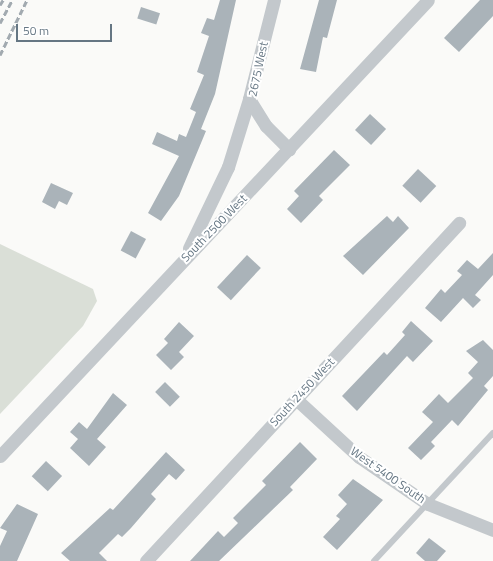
<!DOCTYPE html>
<html>
<head>
<meta charset="utf-8">
<style>
	body { margin:0 }
	#map { position:relative; width:493px; height:561px; overflow:hidden; background:#fafaf8; font-family:"Titillium Web",sans-serif }
	div>[style] { position:absolute }
	.green>* { inset:0; background:#dadfd7 }
	.building>* { inset:0; background:#aab3b9; transform-origin:0 0 }
	.lane>* { height:6px; margin:-3px; padding:0 3px; transform-origin:3px; border-radius:3px; background:#c3c8cc }
	.street>* { height:13px; margin:-6.5px; padding:0 6.5px; transform-origin:6.5px; border-radius:6.5px; background:#c3c8cc }
	.rail>* { height:3px; margin-top:-1.5px; transform-origin:0; background:repeating-linear-gradient(90deg,#a2aab0 0 6px,transparent 0 9px) }
	span { translate:-50% -50%; white-space:nowrap; text-align:center; line-height:1.15; -webkit-text-stroke:4px #fff; paint-order:stroke }
	.street-label { font-size:12px; color:#657683 }
	.scale { position:absolute; left:16px; top:24px; width:96px; height:18px; box-sizing:border-box; border:2px solid #657683; border-top:0; padding-left:5px; font-size:12px; line-height:14px; white-space:nowrap; color:#657683; -webkit-text-stroke:3px #fff; paint-order:stroke }
</style>
</head>
<body>
<div id="map">
	<div class="green">
		<i style="clip-path:polygon(0 244px,93px 289px,97px 301px,83px 326px,0 414px)"></i>
	</div>
	<div class="building">
		<i style="clip-path:polygon(220px 0,236px 0,215px 94px,201px 129px,206px 131px,179px 196px,161px 221px,148px 213px,179px 156px,152px 144px,157px 132px,177px 141px,179px 134px,186px 137px,196px 112px,190px 109px,204px 75px,197px 72px,209px 36px,201px 33px,207px 18px,214px 20px)"></i>
		<i style="clip-path:polygon(319px 0,337px 0,327px 38px,323px 37px,316px 72px,300px 69px)"></i>
		<i style="clip-path:polygon(480px 0,493px 0,493px 16px,459px 52px,444px 38px)"></i>
		<i style="left:141px;top:7px;width:20px;height:12px;rotate:18deg"></i>
		<i style="left:370px;top:114px;width:22px;height:22px;rotate:43deg"></i>
		<i style="clip-path:polygon(334px 150px,350px 165px,319px 196px,323px 200px,301px 223px,287px 209px,299px 196px,294px 191px)"></i>
		<i style="left:418px;top:169px;width:25px;height:23px;rotate:43deg"></i>
		<i style="clip-path:polygon(51px 183px,73px 193px,67px 205px,59px 201px,55px 209px,42px 202px)"></i>
		<i style="clip-path:polygon(387px 216px,393px 222px,398px 216px,409px 228px,363px 275px,343px 256px)"></i>
		<i style="left:131px;top:231px;width:17px;height:22px;rotate:28deg"></i>
		<i style="clip-path:polygon(493px 253px,493px 275px,475px 295px,481px 300px,473px 308px,463px 298px,441px 322px,425px 308px,441px 289px,445px 293px,462px 275px,457px 271px,467px 260px,478px 269px)"></i>
		<i style="left:247px;top:255px;width:19px;height:44px;rotate:43deg"></i>
		<i style="clip-path:polygon(411px 321px,433px 341px,413px 362px,407px 356px,357px 411px,342px 396px,384px 352px,387px 355px,405px 335px,402px 332px)"></i>
		<i style="clip-path:polygon(179px 322px,194px 336px,179px 352px,184px 357px,171px 370px,156px 355px,168px 343px,164px 339px)"></i>
		<i style="clip-path:polygon(483px 340px,493px 350px,493px 376px,484px 386px,488px 390px,458px 426px,452px 420px,431px 442px,435px 446px,421px 460px,408px 448px,433px 422px,422px 412px,439px 394px,448px 403px,473px 378px,468px 373px,478px 362px,466px 351px)"></i>
		<i style="left:165px;top:382px;width:21px;height:14px;rotate:45deg"></i>
		<i style="clip-path:polygon(113px 393px,127px 405px,97px 439px,106px 447px,89px 466px,70px 448px,78px 439px,70px 432px,79px 422px,87px 429px)"></i>
		<i style="clip-path:polygon(300px 442px,317px 459px,290px 487px,293px 490px,219px 561px,190px 561px,218px 531px,224px 537px,238px 523px,233px 518px,266px 485px,262px 481px)"></i>
		<i style="clip-path:polygon(166px 452px,185px 470px,176px 480px,169px 474px,151px 494px,156px 499px,131px 528px,122px 537px,118px 534px,99px 553px,107px 561px,70px 561px,61px 553px,110px 508px,113px 510px)"></i>
		<i style="left:46px;top:461px;width:22px;height:21px;rotate:43deg"></i>
		<i style="clip-path:polygon(353px 479px,383px 500px,337px 550px,323px 537px,340px 519px,336px 516px,347px 504px,338px 495px)"></i>
		<i style="clip-path:polygon(17px 504px,38px 514px,17px 561px,0 561px,0 546px,7px 531px,0 528px)"></i>
		<i style="clip-path:polygon(429px 538px,446px 551px,437px 561px,425px 561px,416px 553px)"></i>
	</div>
	<div class="lane">
		<i style="left:374px;top:561px;width:175px;rotate:-47.1deg"></i>
	</div>
	<div class="street">
		<i style="left:274px;top:0;width:102px;rotate:104.2deg"></i>
		<i style="left:249px;top:99px;width:32px;rotate:58deg"></i>
		<i style="left:266px;top:126px;width:33px;rotate:45deg"></i>
		<i style="left:189px;top:248px;width:90px;rotate:-64.3deg"></i>
		<i style="left:228px;top:167px;width:71px;rotate:-72.8deg"></i>
		<i style="left:296px;top:399px;width:86px;rotate:42.6deg"></i>
		<i style="left:359px;top:457px;width:83px;rotate:34.3deg"></i>
		<i style="left:428px;top:504px;width:70px;rotate:21.8deg"></i>
		<i style="left:0;top:456px;width:625px;rotate:-46.81deg"></i>
		<i style="left:146px;top:561px;width:461px;rotate:-47.2deg"></i>
	</div>
	<div class="rail">
		<i style="left:0;top:5px;width:6px;rotate:-59deg"></i>
		<i style="left:0;top:23px;width:26px;rotate:-62deg"></i>
		<i style="left:0;top:55px;width:61px;rotate:-63.9deg"></i>
	</div>
	<div class="street-label">
		<span style="left:258px;top:69px;rotate:-78deg">2675 West</span>
		<span style="left:214px;top:228px;rotate:-46deg">South 2500 West</span>
		<span style="left:302px;top:392px;rotate:-47deg">South 2450 West</span>
		<span style="left:388px;top:475px;rotate:35deg">West 5400 South</span>
	</div>
	<div class="scale">50 m</div>
</div>
</body>
</html>
